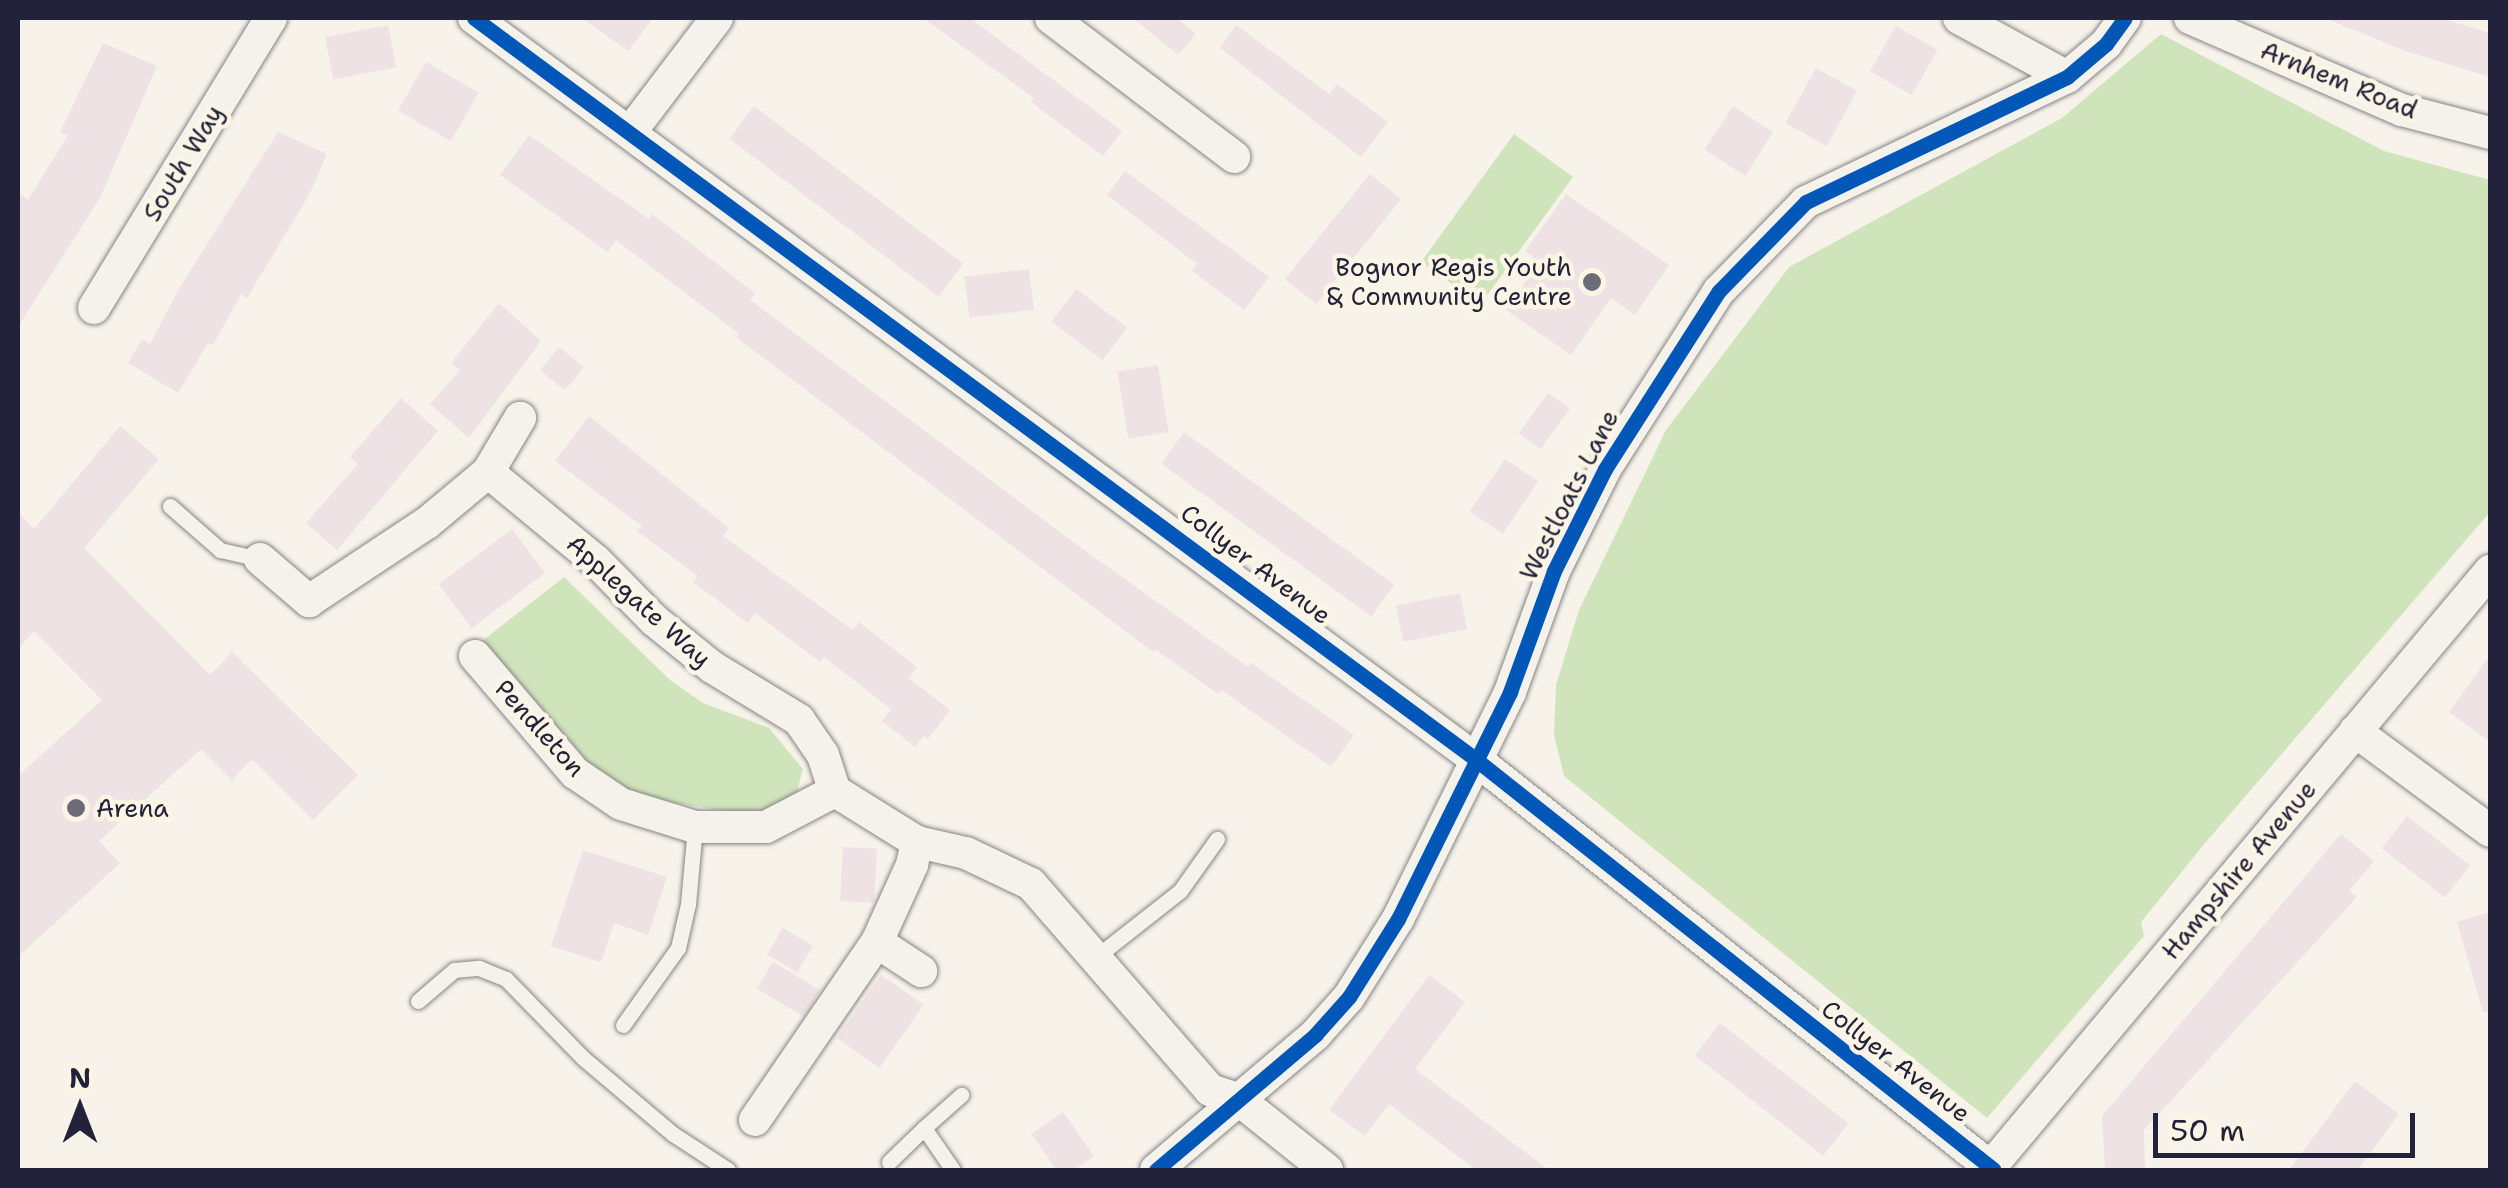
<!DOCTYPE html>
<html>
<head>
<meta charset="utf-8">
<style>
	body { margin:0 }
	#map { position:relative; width:2508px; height:1188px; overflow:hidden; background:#f7f3ea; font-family:"Shantell Sans",sans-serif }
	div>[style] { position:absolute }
	.green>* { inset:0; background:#d0e4bb; transform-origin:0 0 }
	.building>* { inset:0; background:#eee2e4; transform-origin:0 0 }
	.roads { filter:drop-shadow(0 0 2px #868485) drop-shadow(0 0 2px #868485) }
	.lane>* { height:15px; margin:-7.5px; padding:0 7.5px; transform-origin:7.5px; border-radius:7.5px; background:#f5f2ec }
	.street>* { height:32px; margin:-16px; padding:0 16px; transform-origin:16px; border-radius:16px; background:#f5f2ec }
	.cycleway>* { height:15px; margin:-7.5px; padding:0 7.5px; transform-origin:7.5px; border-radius:7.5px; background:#0057b8 }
	.dots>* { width:28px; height:28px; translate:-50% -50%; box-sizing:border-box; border:5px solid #fcf5e5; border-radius:50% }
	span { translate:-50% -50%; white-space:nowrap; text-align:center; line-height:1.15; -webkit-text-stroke:9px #fcf5e5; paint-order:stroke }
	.street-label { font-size:25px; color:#22223b }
	.poi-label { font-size:25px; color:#22223b }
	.right { translate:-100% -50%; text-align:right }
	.left { translate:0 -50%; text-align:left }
	.frame { position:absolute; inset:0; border:20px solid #22223b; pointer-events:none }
	.north { position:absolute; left:30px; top:1058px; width:100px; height:100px; -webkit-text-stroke:8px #fcf5e5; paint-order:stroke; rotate:0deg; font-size:28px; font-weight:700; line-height:40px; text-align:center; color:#22223b }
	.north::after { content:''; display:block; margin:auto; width:35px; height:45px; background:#22223b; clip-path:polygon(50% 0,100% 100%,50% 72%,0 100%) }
	.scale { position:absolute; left:2153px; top:1113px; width:262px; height:45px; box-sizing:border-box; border:5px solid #22223b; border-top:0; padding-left:12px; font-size:30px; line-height:35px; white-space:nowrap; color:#22223b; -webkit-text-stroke:8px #fcf5e5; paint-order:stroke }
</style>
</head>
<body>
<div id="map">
	<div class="green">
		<i style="clip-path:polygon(2161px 34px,2384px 151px,2490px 180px,2490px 512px,2206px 842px,2141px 922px,2144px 936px,1987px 1118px,1564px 776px,1554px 735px,1556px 685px,1579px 610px,1666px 430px,1789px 267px,2062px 118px)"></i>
		<i style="left:1514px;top:134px;width:73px;height:158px;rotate:36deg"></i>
		<i style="clip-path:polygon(564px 577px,670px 680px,703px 703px,769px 728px,803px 769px,797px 791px,763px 813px,736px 813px,640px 797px,598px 773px,482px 641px)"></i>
	</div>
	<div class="building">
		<i style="clip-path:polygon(582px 18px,653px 18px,628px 51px)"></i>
		<i style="clip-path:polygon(923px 18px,970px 18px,1122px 131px,1103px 156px,1031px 102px,1034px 98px)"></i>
		<i style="clip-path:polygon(1133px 18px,1177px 18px,1196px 34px,1178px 55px)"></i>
		<i style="clip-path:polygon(2325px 18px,2440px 18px,2490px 33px,2490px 77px,2408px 52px)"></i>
		<i style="left:388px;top:25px;width:43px;height:64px;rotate:79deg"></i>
		<i style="clip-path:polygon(1236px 25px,1329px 94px,1337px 84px,1388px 122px,1361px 157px,1220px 48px)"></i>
		<i style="left:1896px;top:26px;width:48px;height:52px;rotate:30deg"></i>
		<i style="clip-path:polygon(103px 43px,157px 66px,100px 198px,18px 327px,18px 193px,28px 200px,68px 135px,60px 132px)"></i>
		<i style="left:426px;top:62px;width:61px;height:56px;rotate:30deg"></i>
		<i style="left:1816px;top:68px;width:47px;height:63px;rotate:29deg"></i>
		<i style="left:754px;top:106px;width:262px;height:41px;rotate:37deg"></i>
		<i style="left:1733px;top:106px;width:48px;height:52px;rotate:33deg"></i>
		<i style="clip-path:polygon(278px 132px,327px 154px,309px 195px,247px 298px,241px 294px,213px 345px,208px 343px,178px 393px,128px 363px,142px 339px,150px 344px,180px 287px)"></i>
		<i style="clip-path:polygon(529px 135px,649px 219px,652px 214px,755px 293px,750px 300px,1080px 547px,1248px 667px,1251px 663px,1354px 735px,1331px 767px,1221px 690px,1218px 694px,1155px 649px,1153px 652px,737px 338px,739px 334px,616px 240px,608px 252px,500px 175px)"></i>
		<i style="clip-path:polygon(1125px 171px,1269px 277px,1244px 310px,1192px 271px,1197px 264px,1107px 195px)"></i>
		<i style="left:1370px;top:174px;width:40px;height:135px;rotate:39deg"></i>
		<i style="clip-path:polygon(1566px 194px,1669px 265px,1635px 315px,1611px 298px,1571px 355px,1506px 310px,1540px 262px,1525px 251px)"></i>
		<i style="left:1029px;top:269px;width:41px;height:65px;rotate:83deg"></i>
		<i style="left:1076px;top:289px;width:64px;height:41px;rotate:37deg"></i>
		<i style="clip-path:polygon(499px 303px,541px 341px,469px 438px,430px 404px,460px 370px,451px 363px)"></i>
		<i style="left:559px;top:347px;width:32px;height:30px;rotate:39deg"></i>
		<i style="left:1158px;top:365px;width:68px;height:41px;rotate:81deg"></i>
		<i style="left:1548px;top:393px;width:27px;height:50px;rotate:36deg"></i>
		<i style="clip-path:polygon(401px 398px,438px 431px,337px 550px,306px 523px,358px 464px,350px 457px)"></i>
		<i style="clip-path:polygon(589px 416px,729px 528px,723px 536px,853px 630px,859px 622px,917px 667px,909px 678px,950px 710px,928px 739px,924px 736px,915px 747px,882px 721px,891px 709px,824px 657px,820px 662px,755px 613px,748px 623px,693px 582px,698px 576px,637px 531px,642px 526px,555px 461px)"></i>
		<i style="clip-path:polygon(120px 426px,159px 459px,84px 548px,210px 675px,232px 652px,358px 775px,313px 820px,252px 759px,232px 780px,201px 749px,99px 841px,120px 863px,18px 957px,18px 776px,102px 700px,34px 631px,18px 649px,18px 512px,34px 529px)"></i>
		<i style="left:1184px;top:432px;width:260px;height:39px;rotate:36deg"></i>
		<i style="left:1505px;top:459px;width:40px;height:63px;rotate:34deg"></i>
		<i style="left:512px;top:529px;width:55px;height:92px;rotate:53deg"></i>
		<i style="left:1460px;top:593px;width:37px;height:65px;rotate:79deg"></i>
		<i style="clip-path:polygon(2490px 655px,2490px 742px,2449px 712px)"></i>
		<i style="left:2407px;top:816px;width:80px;height:41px;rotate:38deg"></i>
		<i style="clip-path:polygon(2341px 834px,2374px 861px,2349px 891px,2357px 897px,2144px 1130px,2145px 1170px,2105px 1170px,2102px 1116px)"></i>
		<i style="left:843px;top:847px;width:34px;height:54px;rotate:3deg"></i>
		<i style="clip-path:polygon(583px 850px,667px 877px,648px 935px,614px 923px,601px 962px,551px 946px)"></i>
		<i style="clip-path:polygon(2490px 912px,2490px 1011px,2483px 1012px,2457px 922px)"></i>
		<i style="left:783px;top:928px;width:35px;height:31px;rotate:31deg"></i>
		<i style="left:773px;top:962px;width:55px;height:31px;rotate:31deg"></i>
		<i style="left:881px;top:975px;width:52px;height:77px;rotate:35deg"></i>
		<i style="clip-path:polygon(1429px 975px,1465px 1002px,1415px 1069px,1549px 1170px,1476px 1170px,1389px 1104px,1365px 1136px,1329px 1110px)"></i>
		<i style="left:1720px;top:1023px;width:163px;height:41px;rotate:38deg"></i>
		<i style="clip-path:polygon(2355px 1081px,2399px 1114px,2358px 1170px,2289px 1170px)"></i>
		<i style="clip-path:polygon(1063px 1112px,1094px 1156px,1074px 1170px,1057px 1170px,1031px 1134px)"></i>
	</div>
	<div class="roads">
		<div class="lane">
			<i style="left:170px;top:506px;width:67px;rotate:41.3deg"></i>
			<i style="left:220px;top:550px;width:41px;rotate:12.7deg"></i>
			<i style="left:1096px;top:957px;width:107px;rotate:-38.2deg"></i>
			<i style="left:1180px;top:891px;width:64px;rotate:-54.6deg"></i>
			<i style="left:418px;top:1001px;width:48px;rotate:-40.7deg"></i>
			<i style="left:454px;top:970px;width:25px;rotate:-5deg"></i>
			<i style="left:479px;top:968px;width:29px;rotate:22deg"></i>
			<i style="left:506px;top:979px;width:110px;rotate:45.7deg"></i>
			<i style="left:583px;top:1058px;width:118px;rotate:40.2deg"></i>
			<i style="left:673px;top:1134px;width:66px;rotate:33.2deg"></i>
			<i style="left:623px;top:1025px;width:95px;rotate:-54.5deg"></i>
			<i style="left:678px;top:948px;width:45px;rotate:-77.2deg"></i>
			<i style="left:688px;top:904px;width:77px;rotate:-84.8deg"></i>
			<i style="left:924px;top:1128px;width:50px;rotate:-41.7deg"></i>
			<i style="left:889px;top:1162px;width:49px;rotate:-44.2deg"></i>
			<i style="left:924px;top:1128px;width:51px;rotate:55.4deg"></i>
		</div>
		<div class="street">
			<i style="left:474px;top:18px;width:1244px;rotate:36.5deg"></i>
			<i style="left:1474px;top:758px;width:663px;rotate:38.39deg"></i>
			<i style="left:1051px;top:18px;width:230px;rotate:37.2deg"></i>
			<i style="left:1959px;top:18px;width:123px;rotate:28.6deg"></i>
			<i style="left:2190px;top:18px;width:231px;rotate:23.5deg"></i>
			<i style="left:2402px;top:110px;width:91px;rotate:14.6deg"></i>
			<i style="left:631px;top:131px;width:142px;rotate:-52.7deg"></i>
			<i style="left:94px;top:308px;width:340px;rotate:-58.6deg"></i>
			<i style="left:488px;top:472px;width:63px;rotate:-59.3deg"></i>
			<i style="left:260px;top:559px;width:65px;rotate:40.6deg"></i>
			<i style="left:309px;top:601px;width:141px;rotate:-33.5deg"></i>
			<i style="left:427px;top:523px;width:80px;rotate:-39.9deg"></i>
			<i style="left:488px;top:472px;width:140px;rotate:39.5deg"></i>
			<i style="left:596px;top:561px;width:83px;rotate:45.5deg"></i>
			<i style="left:654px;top:620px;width:75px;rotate:39deg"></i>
			<i style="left:712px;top:667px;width:102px;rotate:31.3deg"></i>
			<i style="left:799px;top:720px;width:42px;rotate:55.6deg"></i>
			<i style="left:823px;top:755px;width:38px;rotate:72deg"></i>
			<i style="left:835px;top:791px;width:97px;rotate:31.9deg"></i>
			<i style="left:917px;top:842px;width:50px;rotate:12.7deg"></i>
			<i style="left:966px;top:853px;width:72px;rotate:25.5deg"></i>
			<i style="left:1031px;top:884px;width:273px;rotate:49deg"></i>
			<i style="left:1210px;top:1090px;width:29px;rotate:18deg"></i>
			<i style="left:1238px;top:1099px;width:114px;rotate:38.6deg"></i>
			<i style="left:475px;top:656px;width:154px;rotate:49.5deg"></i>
			<i style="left:575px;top:773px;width:55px;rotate:34deg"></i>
			<i style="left:621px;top:804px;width:77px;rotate:17.3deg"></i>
			<i style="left:695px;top:827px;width:71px"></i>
			<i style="left:766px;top:827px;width:78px;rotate:-27.6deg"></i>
			<i style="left:2355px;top:731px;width:168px;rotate:36.5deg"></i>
			<i style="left:877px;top:942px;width:53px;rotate:33.4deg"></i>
			<i style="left:755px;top:1120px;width:216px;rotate:-55.6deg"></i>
			<i style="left:877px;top:942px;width:85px;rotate:-65.6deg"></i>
			<i style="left:912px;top:865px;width:24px;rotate:-78deg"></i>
			<i style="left:1156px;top:1170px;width:209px;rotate:-40.3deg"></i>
			<i style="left:1315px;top:1035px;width:51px;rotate:-48.2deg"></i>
			<i style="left:1349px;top:997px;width:92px;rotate:-57.9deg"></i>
			<i style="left:1398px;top:919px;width:253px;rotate:-63.7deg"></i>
			<i style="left:1510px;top:692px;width:129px;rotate:-70deg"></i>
			<i style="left:1554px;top:571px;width:114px;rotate:-63.4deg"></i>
			<i style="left:1605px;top:469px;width:211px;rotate:-57.4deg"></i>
			<i style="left:1719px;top:291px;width:124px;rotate:-45.7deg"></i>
			<i style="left:1806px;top:202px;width:289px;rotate:-25.6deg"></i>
			<i style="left:2067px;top:77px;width:51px;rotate:-40.2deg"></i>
			<i style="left:2106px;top:44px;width:32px;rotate:-54deg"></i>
			<i style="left:1988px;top:1170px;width:782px;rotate:-50.03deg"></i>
		</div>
	</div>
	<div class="cycleway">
		<i style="left:474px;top:18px;width:1244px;rotate:36.5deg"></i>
		<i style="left:1474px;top:758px;width:663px;rotate:38.39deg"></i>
		<i style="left:1156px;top:1170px;width:209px;rotate:-40.3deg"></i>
		<i style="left:1315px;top:1035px;width:51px;rotate:-48.2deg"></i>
		<i style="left:1349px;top:997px;width:92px;rotate:-57.9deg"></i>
		<i style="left:1398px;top:919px;width:253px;rotate:-63.7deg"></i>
		<i style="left:1510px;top:692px;width:129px;rotate:-70deg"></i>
		<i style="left:1554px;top:571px;width:114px;rotate:-63.4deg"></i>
		<i style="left:1605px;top:469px;width:211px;rotate:-57.4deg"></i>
		<i style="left:1719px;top:291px;width:124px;rotate:-45.7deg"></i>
		<i style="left:1806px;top:202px;width:289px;rotate:-25.6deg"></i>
		<i style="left:2067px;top:77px;width:51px;rotate:-40.2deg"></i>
		<i style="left:2106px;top:44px;width:32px;rotate:-54deg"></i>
	</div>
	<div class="dots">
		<i style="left:1592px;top:282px;background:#6d6b78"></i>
		<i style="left:76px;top:808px;background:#6d6b78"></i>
	</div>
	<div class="street-label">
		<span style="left:2339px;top:80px;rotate:22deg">Arnhem Road</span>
		<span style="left:183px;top:163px;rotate:-59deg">South Way</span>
		<span style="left:1569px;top:495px;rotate:-63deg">Westloats Lane</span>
		<span style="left:1256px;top:564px;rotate:37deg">Collyer Avenue</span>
		<span style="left:639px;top:601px;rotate:42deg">Applegate Way</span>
		<span style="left:540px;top:728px;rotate:48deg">Pendleton</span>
		<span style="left:2239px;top:870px;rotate:-50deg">Hampshire Avenue</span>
		<span style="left:1896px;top:1061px;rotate:38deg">Collyer Avenue</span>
	</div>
	<div class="poi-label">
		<span class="right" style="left:1572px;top:282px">Bognor Regis Youth<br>&amp; Community Centre</span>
		<span class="left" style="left:96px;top:808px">Arena</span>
	</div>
	<div class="frame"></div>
	<div class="north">N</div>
	<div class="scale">50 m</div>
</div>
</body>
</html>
